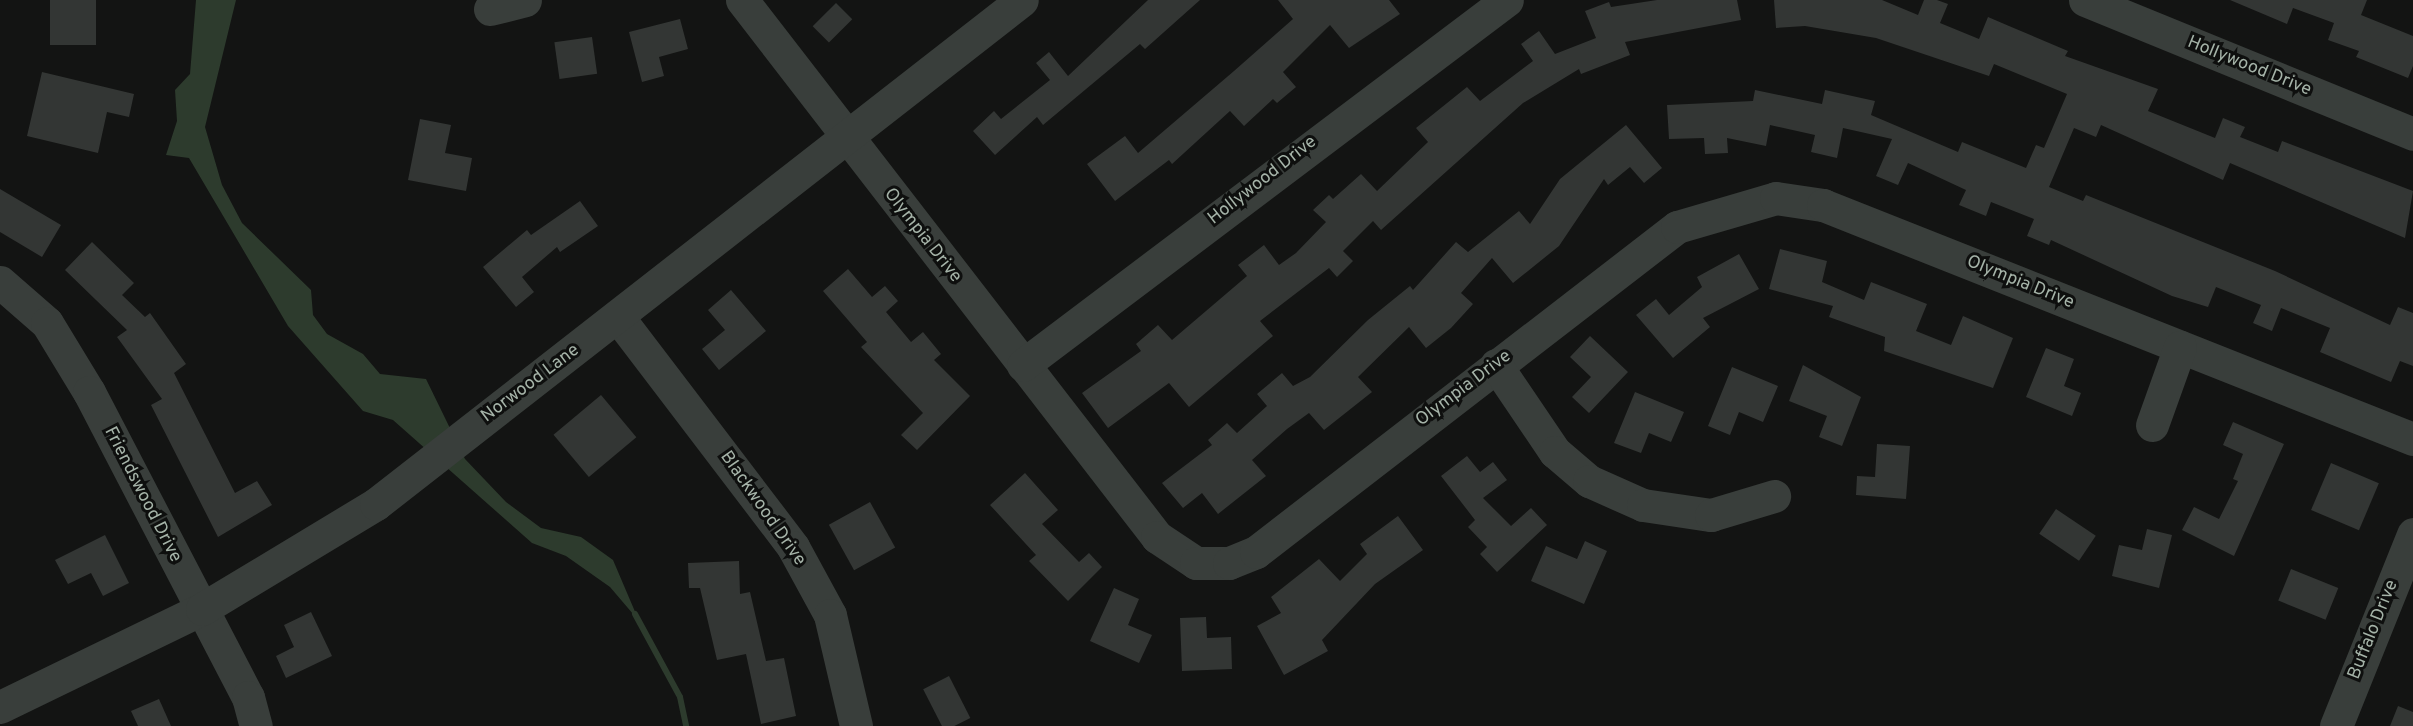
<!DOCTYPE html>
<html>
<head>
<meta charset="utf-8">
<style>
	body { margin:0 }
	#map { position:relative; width:2413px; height:726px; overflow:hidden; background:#131413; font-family:Overpass,sans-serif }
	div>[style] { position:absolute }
	.water>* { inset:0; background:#2d3b2d }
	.stream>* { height:6px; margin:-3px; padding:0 3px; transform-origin:3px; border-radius:3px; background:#2d3b2d }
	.building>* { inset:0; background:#333634; transform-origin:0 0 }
	.minor>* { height:33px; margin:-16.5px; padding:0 16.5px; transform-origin:16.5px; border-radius:16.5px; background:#393e3b }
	span { translate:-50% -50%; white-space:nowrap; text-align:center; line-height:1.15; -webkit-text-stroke:6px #0e0f0e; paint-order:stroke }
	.street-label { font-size:18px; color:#a5b3a8 }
</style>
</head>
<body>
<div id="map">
	<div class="water">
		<i style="clip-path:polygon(196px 0,236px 0,205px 127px,222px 185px,242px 223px,311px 290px,313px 315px,327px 334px,363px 354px,380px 374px,426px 379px,465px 459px,506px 502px,541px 528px,581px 537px,613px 560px,639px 621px,610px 587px,566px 556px,532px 543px,393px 420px,363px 411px,288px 326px,189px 158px,166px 155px,177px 121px,175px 90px,190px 74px)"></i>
	</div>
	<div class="stream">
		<i style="left:635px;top:614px;width:94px;rotate:61.5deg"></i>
		<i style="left:680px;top:697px;width:30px;rotate:78deg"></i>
	</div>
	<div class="building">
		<i style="left:50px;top:0;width:46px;height:45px"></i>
		<i style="clip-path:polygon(1148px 0,1200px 0,1145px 49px,1140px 44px,1043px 125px,1037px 117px,995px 155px,973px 131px,994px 111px,1001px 119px,1050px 80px,1036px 63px,1049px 52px,1068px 76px)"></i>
		<i style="clip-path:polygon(1278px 0,1389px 0,1400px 14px,1349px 48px,1330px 25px,1283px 72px,1296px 87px,1277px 103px,1273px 99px,1244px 126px,1230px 111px,1172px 164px,1169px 160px,1115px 201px,1087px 164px,1125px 136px,1138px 153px,1234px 71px,1293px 19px)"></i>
		<i style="clip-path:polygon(1657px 0,1737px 0,1741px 20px,1625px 42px,1630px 55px,1581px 74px,1579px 69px,1523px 103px,1381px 230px,1373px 221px,1343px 251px,1353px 261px,1337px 277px,1329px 268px,1260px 321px,1273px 336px,1189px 407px,1169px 383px,1108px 428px,1082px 393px,1141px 351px,1136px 344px,1158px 325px,1172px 340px,1247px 276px,1238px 265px,1264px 245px,1279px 265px,1296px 253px,1326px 222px,1313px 210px,1329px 195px,1333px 199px,1361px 174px,1377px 191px,1428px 142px,1416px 128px,1467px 87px,1480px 101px,1533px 61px,1521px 44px,1539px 31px,1555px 54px,1596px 38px,1585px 11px,1609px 2px,1611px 7px)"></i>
		<i style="clip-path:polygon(1774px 0,1882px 0,1918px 15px,1924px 0,1937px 0,1948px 4px,1940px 23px,1979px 39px,1988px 17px,2009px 26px,2068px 51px,2065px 56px,2158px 89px,2148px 111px,2215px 138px,2223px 118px,2245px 127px,2240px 137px,2278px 152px,2282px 141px,2413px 191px,2405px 238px,2230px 163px,2223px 180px,2101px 125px,2096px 137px,2074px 128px,2049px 187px,2083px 201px,2086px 195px,2275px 271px,2390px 325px,2398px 307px,2413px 313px,2413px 366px,2400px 361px,2391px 382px,2320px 352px,2330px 328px,2281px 308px,2272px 331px,2253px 323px,2261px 305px,2216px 287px,2208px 307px,2172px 296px,2051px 240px,2049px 245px,2027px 236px,2034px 219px,1991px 202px,1986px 216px,1959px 205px,1966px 190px,1908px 163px,1898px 185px,1876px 176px,1892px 139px,1843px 128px,1837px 158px,1811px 152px,1815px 135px,1770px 125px,1766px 146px,1727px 138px,1728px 153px,1705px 154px,1704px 138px,1669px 139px,1667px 105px,1753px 101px,1755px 90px,1822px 104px,1825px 90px,1875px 101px,1871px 115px,1958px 152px,1962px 142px,2026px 168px,2036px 145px,2044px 148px,2067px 94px,1994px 64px,1989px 76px,1876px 38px,1805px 26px,1776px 28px)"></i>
		<i style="clip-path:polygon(2230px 0,2367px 0,2361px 15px,2413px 36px,2413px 66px,2408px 78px,2356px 57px,2359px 51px,2328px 40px,2334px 23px,2293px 8px,2287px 24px)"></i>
		<i style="left:836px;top:3px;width:23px;height:33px;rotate:45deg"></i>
		<i style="clip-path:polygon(680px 19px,688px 49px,659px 57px,664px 76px,642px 82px,629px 32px)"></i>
		<i style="left:592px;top:37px;width:37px;height:38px;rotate:82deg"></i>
		<i style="clip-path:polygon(42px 72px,134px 94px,129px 117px,107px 112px,98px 153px,27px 136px)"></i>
		<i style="clip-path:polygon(420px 119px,451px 125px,445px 153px,472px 158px,466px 191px,408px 180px)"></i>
		<i style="clip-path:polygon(1626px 125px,1662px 168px,1644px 183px,1630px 167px,1608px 185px,1604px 179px,1559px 246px,1513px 283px,1492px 258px,1461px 293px,1473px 304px,1451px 328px,1426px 348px,1409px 327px,1358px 377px,1372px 392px,1324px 430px,1309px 413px,1287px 429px,1252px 460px,1266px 476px,1218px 514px,1202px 493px,1183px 508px,1162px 483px,1212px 445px,1208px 440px,1227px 423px,1237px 433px,1267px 406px,1257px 394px,1282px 373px,1293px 386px,1310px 377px,1368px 320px,1410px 286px,1413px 290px,1456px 242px,1468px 252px,1519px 211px,1530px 224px,1560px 179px)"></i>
		<i style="clip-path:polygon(0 189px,61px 225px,42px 257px,0 232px)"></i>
		<i style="clip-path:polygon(580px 201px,598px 226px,560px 252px,557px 247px,522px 277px,534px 292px,516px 307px,483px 267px,527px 230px,531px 235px)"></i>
		<i style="clip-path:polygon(92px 242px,134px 283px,122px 295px,145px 317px,150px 313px,186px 364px,174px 373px,235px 493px,257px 481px,272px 505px,218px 537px,151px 405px,162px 399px,117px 337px,127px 330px,65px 270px)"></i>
		<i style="clip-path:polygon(1780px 249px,1827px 261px,1822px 282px,1864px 300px,1871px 282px,1927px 304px,1916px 331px,1951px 345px,1963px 316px,2013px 338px,1993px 388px,1884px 351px,1885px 337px,1829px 317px,1833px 306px,1769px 289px)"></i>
		<i style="clip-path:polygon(1739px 254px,1759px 289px,1703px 318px,1710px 327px,1673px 358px,1636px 315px,1656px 299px,1669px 315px,1702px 287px,1697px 277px)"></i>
		<i style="clip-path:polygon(848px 269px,872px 297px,885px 286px,898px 301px,886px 312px,911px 342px,923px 332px,941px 354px,934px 360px,970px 396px,917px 450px,901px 435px,923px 413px,861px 347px,867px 342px,823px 291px)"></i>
		<i style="clip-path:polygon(731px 290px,766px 331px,719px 370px,702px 349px,725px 330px,708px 310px)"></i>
		<i style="clip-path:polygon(1590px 336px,1628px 372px,1589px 413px,1572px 397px,1591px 377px,1570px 357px)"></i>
		<i style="clip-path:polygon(2046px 348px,2074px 359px,2064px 386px,2081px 393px,2072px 416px,2026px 397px)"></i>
		<i style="clip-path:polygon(1803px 365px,1861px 397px,1842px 446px,1819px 437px,1827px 416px,1789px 401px)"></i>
		<i style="clip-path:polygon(1732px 367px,1778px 386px,1763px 422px,1739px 412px,1730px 435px,1708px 426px)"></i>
		<i style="clip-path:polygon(1635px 392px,1684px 412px,1671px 442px,1649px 433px,1641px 453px,1614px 443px)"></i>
		<i style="left:601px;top:395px;width:55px;height:62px;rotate:50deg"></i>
		<i style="clip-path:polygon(2233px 422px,2284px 444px,2234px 556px,2182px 530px,2194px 507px,2219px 519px,2238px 481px,2233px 479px,2243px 454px,2223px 445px)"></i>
		<i style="clip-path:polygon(1877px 444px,1910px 446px,1906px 499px,1856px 495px,1857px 476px,1875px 477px)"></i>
		<i style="clip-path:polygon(1467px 456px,1480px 472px,1493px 462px,1507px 480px,1483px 498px,1511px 526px,1531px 508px,1547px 525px,1497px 572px,1480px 554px,1487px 547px,1468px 527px,1475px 520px,1441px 476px)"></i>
		<i style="left:2331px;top:463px;width:52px;height:51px;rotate:23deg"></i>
		<i style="clip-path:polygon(1025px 473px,1058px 510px,1042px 524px,1079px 562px,1089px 553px,1102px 567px,1068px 601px,1029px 561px,1036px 555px,990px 505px)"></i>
		<i style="left:870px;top:502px;width:52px;height:47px;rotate:61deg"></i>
		<i style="left:2056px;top:509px;width:48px;height:30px;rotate:34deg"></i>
		<i style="clip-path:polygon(1398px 516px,1423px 550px,1375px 584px,1322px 640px,1328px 651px,1284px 675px,1257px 626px,1281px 613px,1271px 597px,1319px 559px,1340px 581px,1367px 554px,1360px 544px)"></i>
		<i style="clip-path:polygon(2147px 529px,2172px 535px,2159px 588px,2112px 576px,2119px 545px,2142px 550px)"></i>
		<i style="clip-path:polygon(105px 535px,129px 583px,103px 596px,91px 573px,68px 584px,55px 560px)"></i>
		<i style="clip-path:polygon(1585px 541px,1607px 551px,1584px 604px,1531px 581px,1546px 546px,1577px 559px)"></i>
		<i style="clip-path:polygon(739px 561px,740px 594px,750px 592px,766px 661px,784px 658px,796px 716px,761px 724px,746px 654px,717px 660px,700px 588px,689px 588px,688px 563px)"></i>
		<i style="left:2291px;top:569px;width:51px;height:34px;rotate:22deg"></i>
		<i style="clip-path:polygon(1114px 588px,1139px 599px,1128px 625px,1152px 635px,1139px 663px,1090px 641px)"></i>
		<i style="clip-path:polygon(311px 612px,332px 656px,286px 678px,276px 656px,294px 647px,284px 625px)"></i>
		<i style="clip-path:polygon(1206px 617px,1207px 638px,1231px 637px,1232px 669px,1182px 671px,1180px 618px)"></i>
		<i style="left:949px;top:676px;width:47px;height:29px;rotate:63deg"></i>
		<i style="clip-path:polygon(159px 699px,171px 726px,138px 726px,131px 711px)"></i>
		<i style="clip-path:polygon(2398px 706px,2413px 712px,2413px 726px,2390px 726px)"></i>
	</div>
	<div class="minor">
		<i style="left:742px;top:0;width:679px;rotate:52.3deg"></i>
		<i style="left:1157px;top:537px;width:47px;rotate:33.7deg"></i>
		<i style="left:1196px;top:563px;width:33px"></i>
		<i style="left:1229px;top:563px;width:29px;rotate:-22deg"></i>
		<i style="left:1256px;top:552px;width:532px;rotate:-37.67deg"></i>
		<i style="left:1677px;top:227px;width:103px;rotate:-16.3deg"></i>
		<i style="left:1776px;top:198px;width:48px;rotate:8.5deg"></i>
		<i style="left:1823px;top:205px;width:635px;rotate:21.63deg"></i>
		<i style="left:2085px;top:0;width:354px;rotate:22.2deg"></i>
		<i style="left:490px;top:9px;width:36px;rotate:-14deg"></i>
		<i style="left:0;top:282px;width:62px;rotate:41.1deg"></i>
		<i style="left:47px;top:323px;width:81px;rotate:58.7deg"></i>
		<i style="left:89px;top:392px;width:344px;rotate:62.5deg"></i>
		<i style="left:248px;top:697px;width:30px;rotate:75deg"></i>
		<i style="left:618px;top:317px;width:289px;rotate:52.7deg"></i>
		<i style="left:793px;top:547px;width:77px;rotate:61.4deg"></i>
		<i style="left:830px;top:615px;width:114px;rotate:76.8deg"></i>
		<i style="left:1023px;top:365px;width:606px;rotate:-37.02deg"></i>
		<i style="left:1496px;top:365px;width:105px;rotate:55.9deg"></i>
		<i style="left:1555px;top:452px;width:45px;rotate:40.5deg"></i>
		<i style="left:1589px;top:481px;width:59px;rotate:24deg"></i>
		<i style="left:1643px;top:505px;width:69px;rotate:8.4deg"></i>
		<i style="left:1711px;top:515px;width:66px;rotate:-16.8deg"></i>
		<i style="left:2152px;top:425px;width:83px;rotate:-70.3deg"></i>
		<i style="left:0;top:707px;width:225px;rotate:-25.9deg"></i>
		<i style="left:202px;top:609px;width:203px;rotate:-31.1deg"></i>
		<i style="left:376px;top:504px;width:819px;rotate:-37.96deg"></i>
		<i style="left:2336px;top:726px;width:207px;rotate:-68.1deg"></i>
	</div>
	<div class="street-label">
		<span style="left:2249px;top:67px;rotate:22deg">Hollywood Drive</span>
		<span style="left:1263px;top:181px;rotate:-38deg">Hollywood Drive</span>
		<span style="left:922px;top:236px;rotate:52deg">Olympia Drive</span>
		<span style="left:2020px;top:283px;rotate:22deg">Olympia Drive</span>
		<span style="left:531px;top:384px;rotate:-37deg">Norwood Lane</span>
		<span style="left:1464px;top:389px;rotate:-37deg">Olympia Drive</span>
		<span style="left:142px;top:495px;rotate:63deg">Friendswood Drive</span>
		<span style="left:762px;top:509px;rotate:55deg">Blackwood Drive</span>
		<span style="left:2374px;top:630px;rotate:-68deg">Buffalo Drive</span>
	</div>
</div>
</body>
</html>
